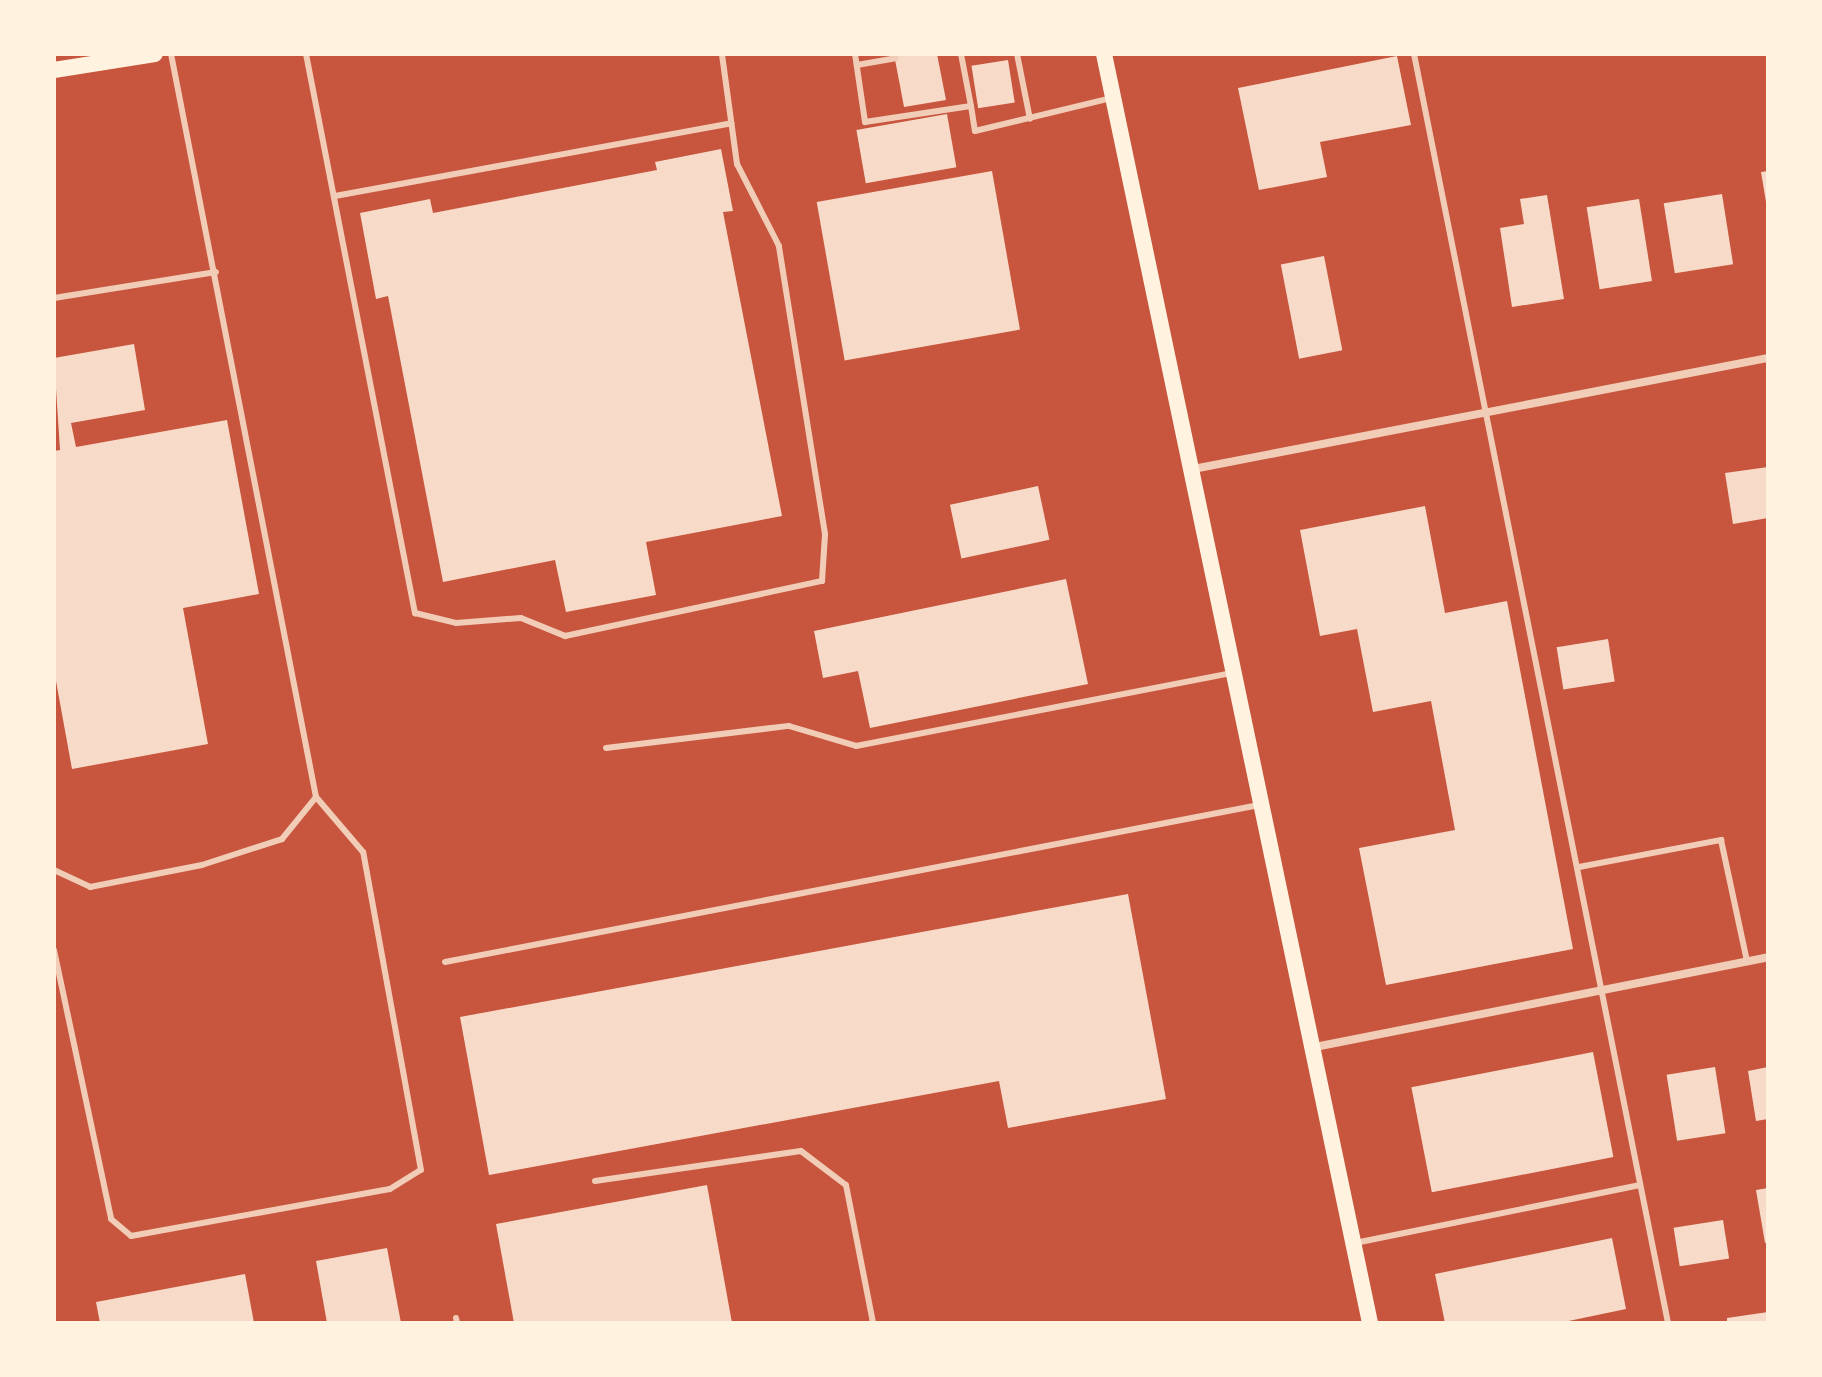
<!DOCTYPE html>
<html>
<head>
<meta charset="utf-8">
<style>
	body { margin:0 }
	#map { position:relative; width:1822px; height:1377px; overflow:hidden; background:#c8553d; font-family:"Nunito Sans",sans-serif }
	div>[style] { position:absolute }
	.building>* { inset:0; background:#f7dbc8; transform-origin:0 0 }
	.service>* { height:6px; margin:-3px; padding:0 3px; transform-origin:3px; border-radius:3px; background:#f1ccb7 }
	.minor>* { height:8px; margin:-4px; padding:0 4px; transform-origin:4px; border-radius:4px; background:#f1ccb7 }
	.secondary>* { height:16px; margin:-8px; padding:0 8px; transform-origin:8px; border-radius:8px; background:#fff3e0 }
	span { translate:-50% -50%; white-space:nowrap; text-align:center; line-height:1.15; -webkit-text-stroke:8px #fff3e0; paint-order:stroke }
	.frame { position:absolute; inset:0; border:56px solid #fff3e0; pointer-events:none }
</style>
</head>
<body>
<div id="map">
	<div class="building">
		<i style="clip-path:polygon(894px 54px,937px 54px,946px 100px,904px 107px)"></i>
		<i style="clip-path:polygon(1397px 56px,1411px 125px,1320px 142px,1327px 177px,1259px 190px,1238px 88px)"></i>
		<i style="left:1008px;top:60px;width:43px;height:37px;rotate:81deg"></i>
		<i style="left:947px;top:114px;width:54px;height:92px;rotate:80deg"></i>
		<i style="clip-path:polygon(721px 149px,733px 211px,723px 212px,782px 516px,646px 542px,656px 595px,566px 612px,555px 560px,443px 582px,388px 296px,376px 299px,360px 213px,430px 199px,433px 213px,657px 170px,655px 162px)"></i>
		<i style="left:992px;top:171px;width:161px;height:178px;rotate:80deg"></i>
		<i style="clip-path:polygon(1768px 171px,1768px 202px,1766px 202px,1761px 172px)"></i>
		<i style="left:1722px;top:194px;width:71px;height:59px;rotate:81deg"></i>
		<i style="clip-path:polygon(1547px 195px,1564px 299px,1512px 307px,1500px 228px,1524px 224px,1520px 199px)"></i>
		<i style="left:1639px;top:199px;width:83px;height:53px;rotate:81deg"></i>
		<i style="left:1324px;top:256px;width:96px;height:44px;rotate:79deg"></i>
		<i style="clip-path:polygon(134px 344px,145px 410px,71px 423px,76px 447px,227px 420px,259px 594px,183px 608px,208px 744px,72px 769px,54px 670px,54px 451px,60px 450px,54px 358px)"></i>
		<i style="clip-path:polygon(1768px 467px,1768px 518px,1733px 524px,1725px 473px)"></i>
		<i style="left:1038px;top:486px;width:55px;height:90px;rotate:78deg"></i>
		<i style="clip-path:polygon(1425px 506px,1445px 613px,1507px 601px,1573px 949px,1386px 985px,1359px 848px,1455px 830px,1431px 701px,1373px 712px,1357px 629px,1320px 636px,1300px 530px)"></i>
		<i style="clip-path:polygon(1066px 579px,1088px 684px,870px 728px,858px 671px,823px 678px,814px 631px)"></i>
		<i style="left:1608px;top:639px;width:43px;height:52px;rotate:81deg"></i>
		<i style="clip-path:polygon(1128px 894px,1166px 1099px,1008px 1128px,999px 1081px,489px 1175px,460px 1017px)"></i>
		<i style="left:1593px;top:1052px;width:107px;height:185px;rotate:79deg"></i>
		<i style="left:1715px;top:1067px;width:67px;height:49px;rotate:81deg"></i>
		<i style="clip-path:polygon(1768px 1067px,1768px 1119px,1756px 1121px,1748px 1071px)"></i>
		<i style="clip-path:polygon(707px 1185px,732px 1323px,514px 1323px,496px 1224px)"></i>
		<i style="clip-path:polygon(1768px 1188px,1768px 1242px,1765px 1243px,1756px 1190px)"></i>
		<i style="left:1723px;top:1220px;width:39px;height:50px;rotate:81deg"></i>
		<i style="clip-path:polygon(1612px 1238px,1626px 1309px,1559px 1323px,1445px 1323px,1435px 1274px)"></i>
		<i style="clip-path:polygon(387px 1248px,401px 1323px,327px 1323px,316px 1261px)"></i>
		<i style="clip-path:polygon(245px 1274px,254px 1323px,100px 1323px,96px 1302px)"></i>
		<i style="clip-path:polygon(1768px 1312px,1768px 1323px,1727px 1323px,1727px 1318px)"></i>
	</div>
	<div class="service">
		<i style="left:306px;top:54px;width:570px;rotate:78.97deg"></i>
		<i style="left:415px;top:613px;width:42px;rotate:13.7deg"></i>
		<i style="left:456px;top:623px;width:65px;rotate:-4.4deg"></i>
		<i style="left:521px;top:618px;width:48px;rotate:22.2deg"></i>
		<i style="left:565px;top:636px;width:263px;rotate:-12.1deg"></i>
		<i style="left:822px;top:581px;width:47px;rotate:-86.3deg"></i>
		<i style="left:825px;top:534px;width:292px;rotate:-99.1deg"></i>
		<i style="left:779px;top:246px;width:92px;rotate:-117.1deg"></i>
		<i style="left:737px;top:164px;width:111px;rotate:-97.8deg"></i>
		<i style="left:855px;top:54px;width:69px;rotate:81.6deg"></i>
		<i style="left:865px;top:122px;width:107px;rotate:-8.6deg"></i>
		<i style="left:971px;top:106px;width:25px;rotate:81deg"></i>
		<i style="left:975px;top:131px;width:140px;rotate:-13.6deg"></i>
		<i style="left:961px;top:54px;width:53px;rotate:79.1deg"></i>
		<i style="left:1017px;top:54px;width:66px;rotate:78.7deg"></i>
		<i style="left:1414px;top:54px;width:1294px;rotate:78.68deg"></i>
		<i style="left:857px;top:65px;width:39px;rotate:-10deg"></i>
		<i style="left:335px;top:196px;width:403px;rotate:-10.4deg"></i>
		<i style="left:54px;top:298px;width:164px;rotate:-9.1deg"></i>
		<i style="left:606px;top:748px;width:184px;rotate:-6.9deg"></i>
		<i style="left:789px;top:726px;width:70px;rotate:16.6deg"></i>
		<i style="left:856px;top:746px;width:382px;rotate:-11deg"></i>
		<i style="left:1579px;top:867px;width:145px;rotate:-10.8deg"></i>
		<i style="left:1721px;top:840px;width:124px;rotate:77.9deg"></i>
		<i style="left:54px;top:870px;width:40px;rotate:25deg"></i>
		<i style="left:90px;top:887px;width:114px;rotate:-11.1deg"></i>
		<i style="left:202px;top:865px;width:84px;rotate:-18deg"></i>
		<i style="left:282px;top:839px;width:54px;rotate:-51deg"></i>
		<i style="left:54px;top:950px;width:275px;rotate:78deg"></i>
		<i style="left:111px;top:1219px;width:26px;rotate:40deg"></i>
		<i style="left:131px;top:1236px;width:263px;rotate:-10.3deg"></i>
		<i style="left:390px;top:1189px;width:36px;rotate:-32deg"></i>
		<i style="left:421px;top:1170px;width:323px;rotate:-100.3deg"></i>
		<i style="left:363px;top:852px;width:72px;rotate:-130.5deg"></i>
		<i style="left:316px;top:797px;width:757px;rotate:-101.04deg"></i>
		<i style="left:445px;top:962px;width:829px;rotate:-10.92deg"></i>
		<i style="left:595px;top:1181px;width:208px;rotate:-8.3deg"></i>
		<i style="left:801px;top:1151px;width:56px;rotate:37.1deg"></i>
		<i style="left:846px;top:1185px;width:141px;rotate:78.9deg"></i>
		<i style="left:1355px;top:1243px;width:291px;rotate:-11.5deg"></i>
		<i style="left:456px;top:1318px;width:5px;rotate:79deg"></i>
	</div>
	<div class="minor">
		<i style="left:1188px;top:470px;width:591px;rotate:-10.93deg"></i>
		<i style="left:1315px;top:1047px;width:462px;rotate:-11.2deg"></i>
	</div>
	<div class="secondary">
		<i style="left:1104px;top:54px;width:1297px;rotate:78.16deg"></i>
		<i style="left:54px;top:70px;width:102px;rotate:-9deg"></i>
	</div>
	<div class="frame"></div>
</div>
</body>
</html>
